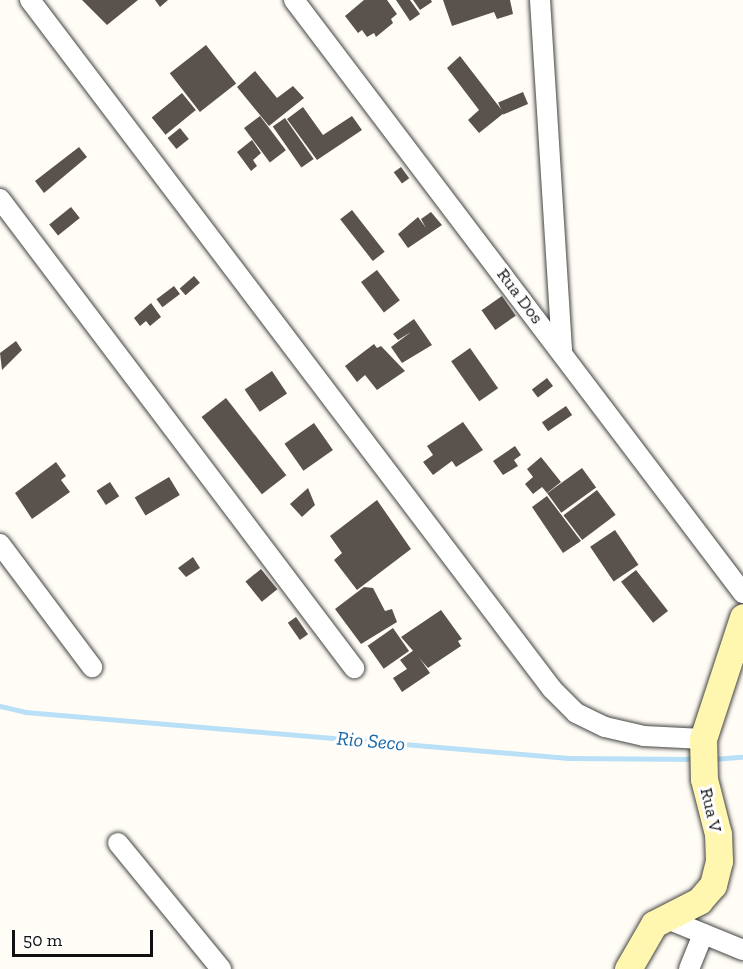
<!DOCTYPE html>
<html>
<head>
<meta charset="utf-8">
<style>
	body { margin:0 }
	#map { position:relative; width:743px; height:969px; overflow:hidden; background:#fffdf5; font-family:"Zilla Slab",serif }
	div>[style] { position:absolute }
	.stream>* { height:5px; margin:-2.5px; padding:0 2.5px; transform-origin:2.5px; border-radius:2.5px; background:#b9e0f7 }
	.building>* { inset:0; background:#5a524d; transform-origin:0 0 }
	.roads { filter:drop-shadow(0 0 2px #444) drop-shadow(0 0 2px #444) }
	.street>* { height:20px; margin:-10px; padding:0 10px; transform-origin:10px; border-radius:10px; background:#fff }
	.secondary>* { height:27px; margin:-13.5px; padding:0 13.5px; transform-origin:13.5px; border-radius:13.5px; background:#fff6b0 }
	span { translate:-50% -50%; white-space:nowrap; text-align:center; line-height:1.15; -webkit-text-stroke:6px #fff; paint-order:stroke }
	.street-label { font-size:18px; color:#111 }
	.water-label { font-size:20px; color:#1768a6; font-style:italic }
	.scale { position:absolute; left:12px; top:930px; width:141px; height:27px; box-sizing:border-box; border:3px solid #111; border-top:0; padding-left:8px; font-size:18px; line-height:21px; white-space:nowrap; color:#111; -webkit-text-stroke:4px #fff; paint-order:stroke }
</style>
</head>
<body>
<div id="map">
	<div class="stream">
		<i style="left:0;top:706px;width:26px;rotate:13deg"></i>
		<i style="left:25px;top:712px;width:545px;rotate:4.84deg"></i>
		<i style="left:568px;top:758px;width:129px;rotate:0.4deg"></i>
		<i style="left:712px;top:759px;width:31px;rotate:-4deg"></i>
	</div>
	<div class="building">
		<i style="clip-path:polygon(82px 0,138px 0,107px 25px)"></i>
		<i style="clip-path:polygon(155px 0,168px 0,160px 7px)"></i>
		<i style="clip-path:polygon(364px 0,387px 0,397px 14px,391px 19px,393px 23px,376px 37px,374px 33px,367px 37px,362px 30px,358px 33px,345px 16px)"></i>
		<i style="clip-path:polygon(396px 0,410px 0,420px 14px,410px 21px)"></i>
		<i style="clip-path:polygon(413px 0,431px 0,432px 2px,420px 10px)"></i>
		<i style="clip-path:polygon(443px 0,510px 0,513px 14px,497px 19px,494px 12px,452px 26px)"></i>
		<i style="left:206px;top:45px;width:49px;height:46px;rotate:52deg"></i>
		<i style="clip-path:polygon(460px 56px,504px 113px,479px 133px,468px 120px,479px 110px,447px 68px)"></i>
		<i style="clip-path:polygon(255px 71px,277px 98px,293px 86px,304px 98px,269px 126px,237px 87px)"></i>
		<i style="left:523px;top:92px;width:13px;height:27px;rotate:67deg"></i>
		<i style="left:182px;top:93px;width:22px;height:39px;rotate:51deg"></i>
		<i style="clip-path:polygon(303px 107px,323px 135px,352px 116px,362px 130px,317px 160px,287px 119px)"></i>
		<i style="left:260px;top:116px;width:43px;height:20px;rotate:53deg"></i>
		<i style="left:285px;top:118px;width:50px;height:15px;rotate:55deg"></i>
		<i style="left:180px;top:128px;width:14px;height:16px;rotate:51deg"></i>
		<i style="clip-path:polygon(252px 140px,261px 153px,253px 160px,257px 166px,251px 171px,237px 152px)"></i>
		<i style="clip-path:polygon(79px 147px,87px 157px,44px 193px,35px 181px)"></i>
		<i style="left:401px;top:167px;width:14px;height:9px;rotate:54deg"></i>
		<i style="left:71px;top:207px;width:14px;height:28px;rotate:51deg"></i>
		<i style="left:352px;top:210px;width:53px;height:15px;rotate:52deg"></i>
		<i style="clip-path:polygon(431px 212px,442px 225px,408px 248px,398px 234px,418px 217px,426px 228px,421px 219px)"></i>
		<i style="left:377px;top:270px;width:38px;height:20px;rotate:53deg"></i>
		<i style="left:194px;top:276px;width:9px;height:19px;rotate:49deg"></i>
		<i style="left:174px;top:286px;width:10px;height:22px;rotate:53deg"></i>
		<i style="left:502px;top:296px;width:24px;height:25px;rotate:55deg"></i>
		<i style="clip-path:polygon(151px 303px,161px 317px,150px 326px,146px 321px,140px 326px,134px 318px)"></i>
		<i style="clip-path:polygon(414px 319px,432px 345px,402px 363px,391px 347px,411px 332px,398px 340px,393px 334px)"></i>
		<i style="clip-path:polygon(16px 341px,22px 350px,2px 370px,0 353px)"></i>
		<i style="clip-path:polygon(374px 344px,377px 348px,381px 346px,405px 371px,377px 390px,365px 375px,357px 382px,345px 366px)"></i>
		<i style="left:470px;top:348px;width:49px;height:23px;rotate:55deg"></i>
		<i style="left:272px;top:371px;width:27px;height:33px;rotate:56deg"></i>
		<i style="left:547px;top:378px;width:10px;height:19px;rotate:53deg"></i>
		<i style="left:226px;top:398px;width:98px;height:31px;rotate:52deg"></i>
		<i style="left:566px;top:406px;width:11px;height:29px;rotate:56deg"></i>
		<i style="clip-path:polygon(463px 422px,483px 450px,456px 467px,452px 461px,433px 475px,423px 462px,433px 455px,427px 446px)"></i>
		<i style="left:314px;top:423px;width:33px;height:36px;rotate:55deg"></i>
		<i style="clip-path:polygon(515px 446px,521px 455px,514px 460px,518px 466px,503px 475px,493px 461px)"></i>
		<i style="clip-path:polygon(541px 457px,561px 482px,547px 493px,542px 487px,533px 494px,525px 484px,533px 477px,527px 469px)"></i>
		<i style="clip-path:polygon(56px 462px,66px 476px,61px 480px,70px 492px,32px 519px,15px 493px)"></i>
		<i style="left:582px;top:468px;width:24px;height:43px;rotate:54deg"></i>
		<i style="left:169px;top:477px;width:21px;height:40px;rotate:59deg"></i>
		<i style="left:110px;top:482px;width:17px;height:16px;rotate:57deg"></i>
		<i style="clip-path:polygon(308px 488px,315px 505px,302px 517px,290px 504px)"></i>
		<i style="left:597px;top:490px;width:31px;height:42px;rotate:53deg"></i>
		<i style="clip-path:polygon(547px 496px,581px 541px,563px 553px,532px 507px)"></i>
		<i style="clip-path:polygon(377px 500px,411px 549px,357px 590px,334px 560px,342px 553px,330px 536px)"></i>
		<i style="left:615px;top:530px;width:42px;height:30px;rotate:56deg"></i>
		<i style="clip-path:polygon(193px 557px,200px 568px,186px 577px,178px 568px)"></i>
		<i style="left:261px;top:569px;width:26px;height:20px;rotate:51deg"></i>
		<i style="left:636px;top:570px;width:52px;height:19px;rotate:52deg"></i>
		<i style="clip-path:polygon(364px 587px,373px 588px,385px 611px,392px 609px,397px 622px,361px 644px,335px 609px)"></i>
		<i style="clip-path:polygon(441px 610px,462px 639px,458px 641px,461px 646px,428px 668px,401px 637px)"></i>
		<i style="left:296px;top:617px;width:21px;height:10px;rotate:55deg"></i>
		<i style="left:393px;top:628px;width:28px;height:31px;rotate:55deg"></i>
		<i style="clip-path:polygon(414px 650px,430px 673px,402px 692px,393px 678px,407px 669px,400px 660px)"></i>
	</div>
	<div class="roads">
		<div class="street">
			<i style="left:30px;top:0;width:864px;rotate:52.85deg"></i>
			<i style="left:552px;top:689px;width:34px;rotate:45deg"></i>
			<i style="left:576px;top:713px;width:32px;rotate:26deg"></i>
			<i style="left:605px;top:727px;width:40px;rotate:13deg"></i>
			<i style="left:644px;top:736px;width:59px;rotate:2.9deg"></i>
			<i style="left:294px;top:0;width:744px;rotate:52.87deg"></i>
			<i style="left:540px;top:0;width:353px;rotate:86.4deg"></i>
			<i style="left:0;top:199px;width:588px;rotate:52.95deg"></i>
			<i style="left:0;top:544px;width:154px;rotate:53.2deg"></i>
			<i style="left:118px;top:843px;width:163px;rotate:50.7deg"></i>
			<i style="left:665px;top:918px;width:84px;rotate:22.3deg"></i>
			<i style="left:689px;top:969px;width:38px;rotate:-68deg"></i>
		</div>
		<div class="secondary">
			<i style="left:628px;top:969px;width:52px;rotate:-60deg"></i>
			<i style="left:654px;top:924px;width:51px;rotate:-27.1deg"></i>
			<i style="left:699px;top:901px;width:21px;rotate:-49deg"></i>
			<i style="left:713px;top:885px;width:25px;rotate:-76deg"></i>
			<i style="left:719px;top:861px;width:27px;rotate:-92deg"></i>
			<i style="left:718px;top:834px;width:57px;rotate:-104.3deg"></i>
			<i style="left:704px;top:779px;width:40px;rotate:-91.4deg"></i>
			<i style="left:703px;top:739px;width:128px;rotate:-71.8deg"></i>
		</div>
	</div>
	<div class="street-label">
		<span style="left:520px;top:296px;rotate:53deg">Rua Dos</span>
		<span style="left:711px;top:810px;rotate:77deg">Rua V</span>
	</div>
	<div class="water-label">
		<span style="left:371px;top:741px;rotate:5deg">Rio Seco</span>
	</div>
	<div class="scale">50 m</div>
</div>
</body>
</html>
